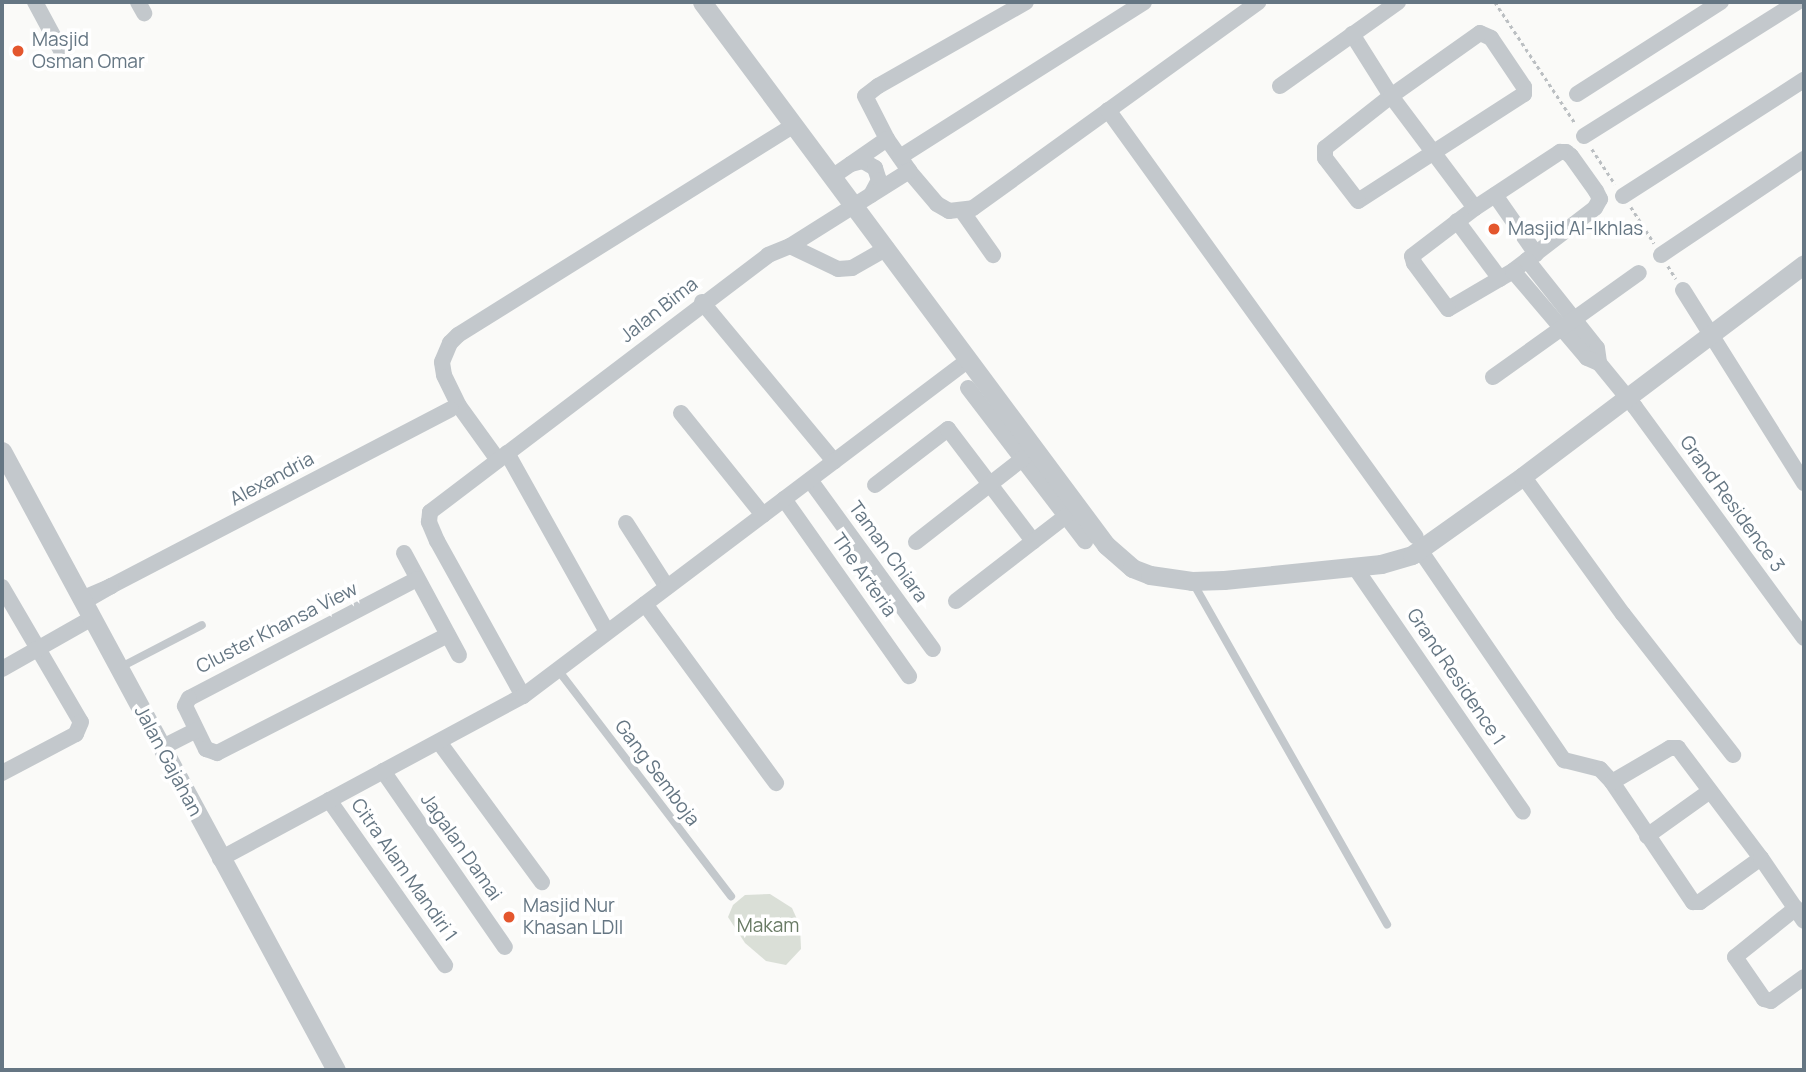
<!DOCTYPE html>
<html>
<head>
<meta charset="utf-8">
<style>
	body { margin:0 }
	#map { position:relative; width:1806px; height:1072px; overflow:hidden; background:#fafaf8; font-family:Manrope,sans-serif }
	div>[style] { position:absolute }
	.green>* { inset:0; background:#dadfd7 }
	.path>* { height:2.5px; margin-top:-1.25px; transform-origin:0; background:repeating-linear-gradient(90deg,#bbbfc2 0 3.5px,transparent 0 7px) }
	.service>* { height:8px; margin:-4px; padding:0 4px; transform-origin:4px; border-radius:4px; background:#c3c8cc }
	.minor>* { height:16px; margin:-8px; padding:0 8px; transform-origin:8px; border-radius:8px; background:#c3c8cc }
	.tertiary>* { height:19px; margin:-9.5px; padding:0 9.5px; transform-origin:9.5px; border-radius:9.5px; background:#c3c8cc }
	.dots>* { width:19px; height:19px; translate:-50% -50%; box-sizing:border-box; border:4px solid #fff; border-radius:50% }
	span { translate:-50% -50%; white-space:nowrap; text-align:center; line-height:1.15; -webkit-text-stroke:7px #fff; paint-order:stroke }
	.poi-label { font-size:19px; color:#657683 }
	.left { translate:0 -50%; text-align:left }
	.street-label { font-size:19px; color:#657683 }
	.park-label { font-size:19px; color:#687a64 }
	.frame { position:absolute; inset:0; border:4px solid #657683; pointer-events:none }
</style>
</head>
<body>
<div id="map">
	<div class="green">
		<i style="clip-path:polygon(770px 894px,792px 908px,800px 926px,801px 949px,786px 965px,766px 961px,745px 943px,728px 917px,733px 905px,745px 895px)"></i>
	</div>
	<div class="path">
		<i style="left:1495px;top:2px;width:145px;rotate:56.5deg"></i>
		<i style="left:1592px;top:149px;width:42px;rotate:56.7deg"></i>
		<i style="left:1631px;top:207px;width:43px;rotate:57.4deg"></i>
		<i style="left:1668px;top:266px;width:15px;rotate:58deg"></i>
	</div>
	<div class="service">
		<i style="left:1192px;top:581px;width:395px;rotate:60.4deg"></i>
		<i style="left:121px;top:667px;width:91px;rotate:-27.4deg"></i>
		<i style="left:558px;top:670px;width:285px;rotate:52.6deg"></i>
	</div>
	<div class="minor">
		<i style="left:35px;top:2px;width:59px;rotate:61.7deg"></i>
		<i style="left:138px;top:2px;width:13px;rotate:61deg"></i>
		<i style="left:1026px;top:2px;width:170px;rotate:150.4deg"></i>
		<i style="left:878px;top:86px;width:16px;rotate:142deg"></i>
		<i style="left:865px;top:96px;width:48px;rotate:62.9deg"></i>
		<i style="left:887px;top:139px;width:39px;rotate:55deg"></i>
		<i style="left:909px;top:171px;width:43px;rotate:49.7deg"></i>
		<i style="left:937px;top:204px;width:14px;rotate:30deg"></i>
		<i style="left:949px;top:211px;width:24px;rotate:-7deg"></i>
		<i style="left:973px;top:208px;width:352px;rotate:-35.8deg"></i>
		<i style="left:1480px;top:33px;width:12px;rotate:24deg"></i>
		<i style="left:1491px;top:38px;width:59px;rotate:56deg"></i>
		<i style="left:1524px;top:87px;width:7px;rotate:90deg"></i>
		<i style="left:1524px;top:94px;width:197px;rotate:147.2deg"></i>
		<i style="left:1358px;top:201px;width:54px;rotate:-127.5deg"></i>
		<i style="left:1325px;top:158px;width:10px;rotate:-90deg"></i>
		<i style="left:1325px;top:148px;width:84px;rotate:-38.2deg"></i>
		<i style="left:1391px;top:96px;width:109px;rotate:-35.3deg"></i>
		<i style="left:1352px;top:34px;width:73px;rotate:57.8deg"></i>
		<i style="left:1391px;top:96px;width:140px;rotate:53.1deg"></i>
		<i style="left:1280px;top:86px;width:145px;rotate:-35.4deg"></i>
		<i style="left:1577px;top:94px;width:171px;rotate:-32.6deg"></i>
		<i style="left:1108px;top:110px;width:526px;rotate:54.2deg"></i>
		<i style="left:1584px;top:136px;width:252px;rotate:-32.1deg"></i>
		<i style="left:1560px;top:152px;width:6px"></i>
		<i style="left:1566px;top:152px;width:6px;rotate:39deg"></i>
		<i style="left:1571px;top:156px;width:43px;rotate:54.5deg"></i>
		<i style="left:1596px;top:191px;width:9px;rotate:63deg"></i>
		<i style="left:1600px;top:199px;width:10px;rotate:119deg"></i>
		<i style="left:1595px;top:208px;width:103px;rotate:142.5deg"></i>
		<i style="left:1513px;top:271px;width:75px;rotate:149.7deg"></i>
		<i style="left:1448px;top:309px;width:57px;rotate:-126.5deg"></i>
		<i style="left:1414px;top:263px;width:7px;rotate:-106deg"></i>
		<i style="left:1412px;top:256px;width:79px;rotate:-37.3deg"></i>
		<i style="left:1475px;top:208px;width:102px;rotate:-33.4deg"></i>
		<i style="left:900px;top:157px;width:289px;rotate:-32.4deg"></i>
		<i style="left:851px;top:164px;width:12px;rotate:-14deg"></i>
		<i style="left:863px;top:161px;width:14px;rotate:30deg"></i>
		<i style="left:875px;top:168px;width:13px;rotate:72deg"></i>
		<i style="left:879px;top:180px;width:17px;rotate:118deg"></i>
		<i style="left:832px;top:177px;width:67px;rotate:-34.6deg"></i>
		<i style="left:1495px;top:195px;width:72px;rotate:55.2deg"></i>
		<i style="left:1623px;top:196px;width:215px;rotate:-32.7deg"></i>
		<i style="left:962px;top:211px;width:54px;rotate:54.8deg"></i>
		<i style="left:1457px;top:221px;width:72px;rotate:53.4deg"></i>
		<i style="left:790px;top:246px;width:53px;rotate:25.6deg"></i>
		<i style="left:838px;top:269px;width:14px;rotate:-4deg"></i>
		<i style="left:852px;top:268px;width:40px;rotate:-29.7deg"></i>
		<i style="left:1661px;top:255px;width:172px;rotate:-33.9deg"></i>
		<i style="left:1527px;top:260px;width:112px;rotate:51.5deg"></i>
		<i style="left:1597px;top:348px;width:15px;rotate:82deg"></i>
		<i style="left:1599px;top:363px;width:57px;rotate:50.7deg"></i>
		<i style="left:1635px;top:407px;width:286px;rotate:53.8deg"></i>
		<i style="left:1513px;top:271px;width:114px;rotate:49.6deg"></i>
		<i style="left:1587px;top:358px;width:13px;rotate:23deg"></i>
		<i style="left:1683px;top:290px;width:228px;rotate:57.9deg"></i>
		<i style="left:702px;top:302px;width:207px;rotate:50.3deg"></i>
		<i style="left:1493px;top:377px;width:179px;rotate:-35.5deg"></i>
		<i style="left:968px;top:388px;width:193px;rotate:52.6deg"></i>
		<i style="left:681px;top:413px;width:131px;rotate:51.2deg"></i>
		<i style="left:507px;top:453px;width:205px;rotate:60.8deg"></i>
		<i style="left:498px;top:460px;width:67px;rotate:-125.8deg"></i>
		<i style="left:459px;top:406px;width:34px;rotate:-116deg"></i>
		<i style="left:444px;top:375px;width:13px;rotate:-99deg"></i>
		<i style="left:442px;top:362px;width:21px;rotate:-67deg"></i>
		<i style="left:450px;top:343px;width:11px;rotate:-45deg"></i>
		<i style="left:458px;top:335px;width:395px;rotate:-32deg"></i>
		<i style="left:1523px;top:476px;width:170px;rotate:54.1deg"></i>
		<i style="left:1623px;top:614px;width:179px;rotate:52deg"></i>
		<i style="left:810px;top:480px;width:209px;rotate:54deg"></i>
		<i style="left:875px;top:485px;width:92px;rotate:-37.5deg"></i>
		<i style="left:948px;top:429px;width:141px;rotate:52.8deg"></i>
		<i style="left:784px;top:499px;width:217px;rotate:54.8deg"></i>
		<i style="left:626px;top:523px;width:76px;rotate:57.4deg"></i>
		<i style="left:916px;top:542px;width:145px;rotate:-38deg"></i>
		<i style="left:1420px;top:550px;width:255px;rotate:55.6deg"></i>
		<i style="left:1564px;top:760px;width:37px;rotate:14deg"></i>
		<i style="left:1600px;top:769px;width:18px;rotate:47deg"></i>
		<i style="left:1612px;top:782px;width:145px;rotate:56deg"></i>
		<i style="left:1693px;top:902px;width:7px"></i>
		<i style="left:1700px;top:902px;width:75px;rotate:-35.8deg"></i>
		<i style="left:404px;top:553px;width:116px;rotate:61.7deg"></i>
		<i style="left:1354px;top:566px;width:298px;rotate:55.5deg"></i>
		<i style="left:417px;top:579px;width:257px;rotate:152.4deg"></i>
		<i style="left:189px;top:698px;width:9px;rotate:117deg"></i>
		<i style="left:185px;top:706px;width:48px;rotate:64deg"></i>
		<i style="left:206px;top:749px;width:12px;rotate:20deg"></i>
		<i style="left:217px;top:753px;width:259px;rotate:-27.1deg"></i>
		<i style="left:111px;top:586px;width:383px;rotate:-27.5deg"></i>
		<i style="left:2px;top:587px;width:156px;rotate:59.7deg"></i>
		<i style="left:81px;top:722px;width:13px;rotate:113deg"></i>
		<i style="left:76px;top:734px;width:84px;rotate:152.2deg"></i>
		<i style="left:81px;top:599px;width:33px;rotate:-23deg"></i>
		<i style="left:111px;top:586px;width:32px;rotate:150deg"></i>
		<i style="left:956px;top:601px;width:139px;rotate:-37.7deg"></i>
		<i style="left:645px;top:604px;width:222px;rotate:53.8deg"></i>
		<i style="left:2px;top:669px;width:103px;rotate:-29.5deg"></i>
		<i style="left:523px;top:696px;width:177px;rotate:-119deg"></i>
		<i style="left:437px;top:541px;width:21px;rotate:-113deg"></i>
		<i style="left:429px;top:522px;width:10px;rotate:-84deg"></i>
		<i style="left:430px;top:512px;width:425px;rotate:-37.2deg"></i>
		<i style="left:768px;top:255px;width:24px;rotate:-22deg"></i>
		<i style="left:790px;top:246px;width:141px;rotate:-32.2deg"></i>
		<i style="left:439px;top:742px;width:174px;rotate:53.7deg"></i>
		<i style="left:161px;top:748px;width:39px;rotate:-27deg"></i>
		<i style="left:383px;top:771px;width:214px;rotate:55.3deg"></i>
		<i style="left:1612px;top:782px;width:67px;rotate:-30.4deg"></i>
		<i style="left:1670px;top:748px;width:8px"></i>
		<i style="left:1678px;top:748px;width:138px;rotate:53deg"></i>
		<i style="left:1761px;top:858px;width:76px;rotate:55.7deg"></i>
		<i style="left:329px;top:800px;width:202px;rotate:54.9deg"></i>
		<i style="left:1647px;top:836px;width:77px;rotate:-35.5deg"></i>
		<i style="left:220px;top:859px;width:344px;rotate:-28.3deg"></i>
		<i style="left:523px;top:696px;width:556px;rotate:-37.03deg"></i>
		<i style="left:1796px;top:908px;width:78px;rotate:141.2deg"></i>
		<i style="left:1735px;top:957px;width:51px;rotate:55.4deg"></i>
		<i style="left:1764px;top:999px;width:7px;rotate:16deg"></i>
		<i style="left:1771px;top:1001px;width:41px;rotate:-36deg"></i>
	</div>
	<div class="tertiary">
		<i style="left:702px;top:2px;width:677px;rotate:53.35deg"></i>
		<i style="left:1106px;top:545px;width:35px;rotate:41deg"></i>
		<i style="left:1132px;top:568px;width:19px;rotate:21deg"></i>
		<i style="left:1150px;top:575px;width:42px;rotate:8.1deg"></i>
		<i style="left:1192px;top:581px;width:32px;rotate:-2deg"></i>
		<i style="left:1224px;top:580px;width:158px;rotate:-5.8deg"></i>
		<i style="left:1381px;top:564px;width:32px;rotate:-16deg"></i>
		<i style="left:1412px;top:555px;width:136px;rotate:-35.4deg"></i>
		<i style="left:1523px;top:476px;width:352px;rotate:-37deg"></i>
		<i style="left:2px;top:451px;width:703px;rotate:61.65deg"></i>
	</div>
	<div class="dots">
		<i style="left:18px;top:51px;background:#e4572e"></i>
		<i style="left:1494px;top:229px;background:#e4572e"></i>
		<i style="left:509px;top:917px;background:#e4572e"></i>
	</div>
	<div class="poi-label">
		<span class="left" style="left:32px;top:51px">Masjid<br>Osman Omar</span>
		<span class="left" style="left:1508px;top:229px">Masjid Al-Ikhlas</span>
		<span class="left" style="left:523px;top:917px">Masjid Nur<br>Khasan LDII</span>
	</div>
	<div class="street-label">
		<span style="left:659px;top:310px;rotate:-38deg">Jalan Bima</span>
		<span style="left:272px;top:479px;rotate:-28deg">Alexandria</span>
		<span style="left:1732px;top:504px;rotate:54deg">Grand Residence 3</span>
		<span style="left:888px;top:552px;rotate:54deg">Taman Chiara</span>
		<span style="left:864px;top:575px;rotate:55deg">The Arteria</span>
		<span style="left:277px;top:628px;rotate:-27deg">Cluster Khansa View</span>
		<span style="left:1456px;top:677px;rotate:56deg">Grand Residence 1</span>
		<span style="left:168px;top:761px;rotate:62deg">Jalan Gajahan</span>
		<span style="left:657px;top:773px;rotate:53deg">Gang Semboja</span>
		<span style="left:461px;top:847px;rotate:55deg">Jagalan Damai</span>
		<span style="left:404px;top:870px;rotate:55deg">Citra Alam Mandiri 1</span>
	</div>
	<div class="park-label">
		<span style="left:768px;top:926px">Makam</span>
	</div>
	<div class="frame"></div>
</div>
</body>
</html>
